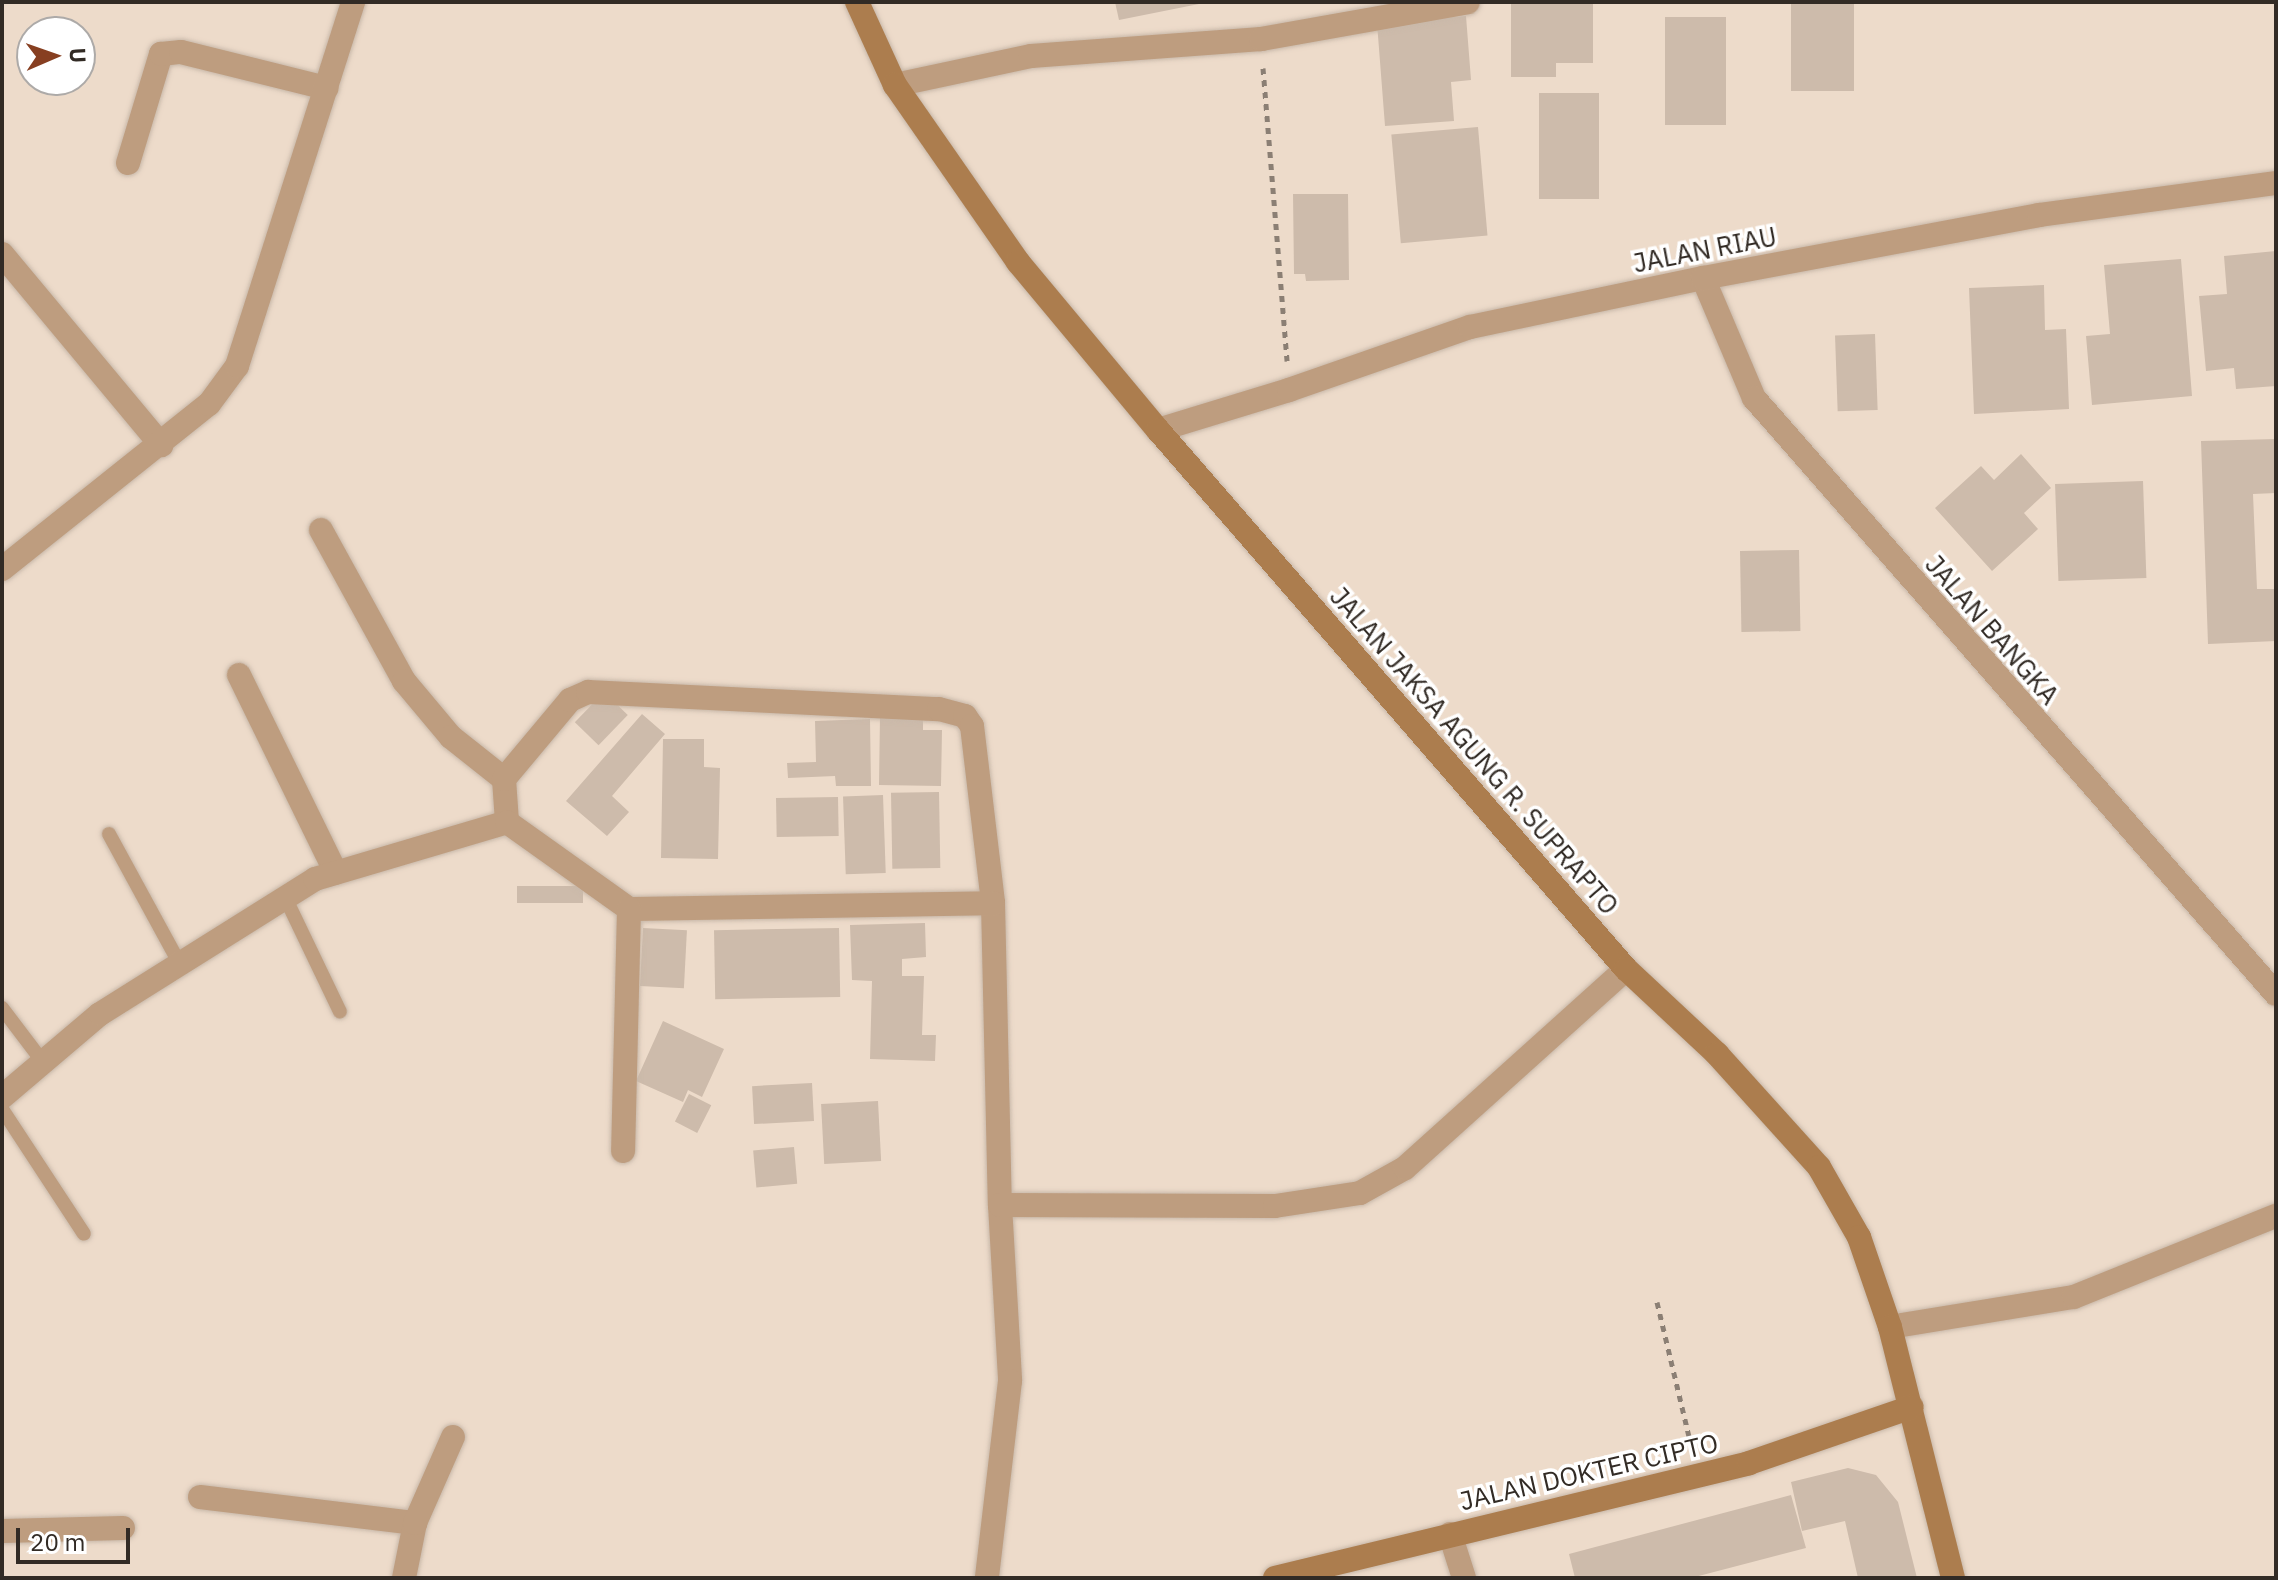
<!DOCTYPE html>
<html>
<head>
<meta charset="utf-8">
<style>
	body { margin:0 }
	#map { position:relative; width:2278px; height:1580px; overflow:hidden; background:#eddbca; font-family:"IBM Plex Sans",sans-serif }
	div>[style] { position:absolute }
	.building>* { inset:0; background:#cdbbab; transform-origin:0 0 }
	.path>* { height:5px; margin-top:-2.5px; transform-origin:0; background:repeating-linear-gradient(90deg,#8b7f74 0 6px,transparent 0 12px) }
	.roads { filter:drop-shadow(0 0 2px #c8b8a9) drop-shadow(0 0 2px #c8b8a9) }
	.lane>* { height:14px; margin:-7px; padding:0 7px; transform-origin:7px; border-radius:7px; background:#be9d7f }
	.street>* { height:24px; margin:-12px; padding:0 12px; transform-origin:12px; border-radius:12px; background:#be9d7f }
	.secondary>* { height:24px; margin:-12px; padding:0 12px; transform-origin:12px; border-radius:12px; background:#ac7d4e }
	span { translate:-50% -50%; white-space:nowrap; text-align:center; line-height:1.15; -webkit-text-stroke:7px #fff; paint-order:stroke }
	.street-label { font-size:26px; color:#322b25 }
	.frame { position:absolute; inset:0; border:4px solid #322b25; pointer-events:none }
	.north { position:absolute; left:16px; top:16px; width:80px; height:80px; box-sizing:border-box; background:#fff; border:2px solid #adaaa8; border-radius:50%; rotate:88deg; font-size:22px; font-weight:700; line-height:32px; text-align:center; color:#322b25 }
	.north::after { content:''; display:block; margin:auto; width:28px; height:36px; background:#873f21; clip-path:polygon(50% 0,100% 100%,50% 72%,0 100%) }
	.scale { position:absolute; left:16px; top:1528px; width:114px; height:36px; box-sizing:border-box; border:4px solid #322b25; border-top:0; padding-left:10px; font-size:24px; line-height:28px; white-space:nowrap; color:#322b25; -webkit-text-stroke:6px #fff; paint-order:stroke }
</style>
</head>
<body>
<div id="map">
	<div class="building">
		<i style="clip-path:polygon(1115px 2px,1204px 2px,1204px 3px,1119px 20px)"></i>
		<i style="clip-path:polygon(1511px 2px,1593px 2px,1593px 63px,1556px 63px,1556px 77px,1511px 77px)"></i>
		<i style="left:1791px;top:2px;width:63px;height:89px"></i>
		<i style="clip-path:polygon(1466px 16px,1471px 80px,1451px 82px,1454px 121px,1385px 126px,1377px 23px)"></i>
		<i style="left:1665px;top:17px;width:61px;height:108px"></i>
		<i style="left:1539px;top:93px;width:60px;height:106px"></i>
		<i style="left:1478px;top:127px;width:109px;height:87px;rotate:85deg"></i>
		<i style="clip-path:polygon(1293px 194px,1348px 194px,1349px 280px,1306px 281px,1305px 274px,1294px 274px)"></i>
		<i style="clip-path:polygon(2276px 251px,2276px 386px,2236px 389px,2234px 368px,2206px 371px,2199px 296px,2227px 294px,2224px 256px)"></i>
		<i style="clip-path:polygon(2181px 259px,2192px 396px,2092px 405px,2086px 336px,2110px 334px,2104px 265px)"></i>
		<i style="clip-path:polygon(2044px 285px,2045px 330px,2066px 329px,2069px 409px,1974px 414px,1969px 288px)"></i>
		<i style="left:1875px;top:334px;width:76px;height:40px;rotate:88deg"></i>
		<i style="clip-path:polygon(2276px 439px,2276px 493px,2253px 494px,2257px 589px,2276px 589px,2276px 641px,2208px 644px,2201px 441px)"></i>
		<i style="clip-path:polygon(2021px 454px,2051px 488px,2024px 513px,2038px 529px,1992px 571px,1935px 508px,1981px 466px,1994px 480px)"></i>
		<i style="left:2143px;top:481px;width:97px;height:88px;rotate:88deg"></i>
		<i style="left:1799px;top:550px;width:81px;height:59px;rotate:89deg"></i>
		<i style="left:604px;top:692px;width:33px;height:42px;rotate:44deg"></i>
		<i style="clip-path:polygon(642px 714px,665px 734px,612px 796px,629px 812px,607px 836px,566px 801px)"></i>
		<i style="clip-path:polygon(880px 716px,923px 716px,923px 730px,942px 730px,941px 786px,879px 785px)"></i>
		<i style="clip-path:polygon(870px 719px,871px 786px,836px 786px,835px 776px,788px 778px,787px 763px,816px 762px,815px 721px)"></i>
		<i style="clip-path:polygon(663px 739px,704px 739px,704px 767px,720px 768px,718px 859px,661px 858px)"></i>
		<i style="left:939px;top:792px;width:76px;height:48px;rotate:89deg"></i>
		<i style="left:883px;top:795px;width:78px;height:40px;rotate:88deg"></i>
		<i style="left:838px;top:797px;width:39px;height:62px;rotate:89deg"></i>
		<i style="left:583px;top:886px;width:17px;height:66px;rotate:90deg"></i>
		<i style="clip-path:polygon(925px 923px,926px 957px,902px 959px,902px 976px,924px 976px,922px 1035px,936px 1035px,935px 1061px,870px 1059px,872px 981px,852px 980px,850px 925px)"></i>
		<i style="left:643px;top:928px;width:44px;height:58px;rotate:3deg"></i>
		<i style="left:839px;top:928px;width:69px;height:125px;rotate:89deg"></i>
		<i style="clip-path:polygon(663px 1021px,724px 1049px,702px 1097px,688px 1090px,683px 1102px,636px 1081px)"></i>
		<i style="left:812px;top:1083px;width:38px;height:60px;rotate:87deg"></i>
		<i style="left:689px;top:1094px;width:25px;height:31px;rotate:27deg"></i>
		<i style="left:878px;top:1101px;width:60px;height:57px;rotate:87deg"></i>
		<i style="left:794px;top:1147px;width:37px;height:41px;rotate:85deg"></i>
		<i style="clip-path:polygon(1848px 1468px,1876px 1475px,1898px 1502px,1917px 1578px,1858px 1578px,1845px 1521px,1802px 1531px,1791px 1482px)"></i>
		<i style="clip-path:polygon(1791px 1495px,1806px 1548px,1691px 1578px,1575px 1578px,1569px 1554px)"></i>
	</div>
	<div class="path">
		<i style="left:1263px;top:68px;width:294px;rotate:85.3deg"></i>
		<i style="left:1657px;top:1302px;width:147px;rotate:76.6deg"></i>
	</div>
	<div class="roads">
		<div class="lane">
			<i style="left:109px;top:834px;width:148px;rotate:61.4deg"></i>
			<i style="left:285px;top:897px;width:127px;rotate:64.4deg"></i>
			<i style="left:2px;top:1008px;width:68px;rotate:52.8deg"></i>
			<i style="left:2px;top:1109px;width:149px;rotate:56.7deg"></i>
		</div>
		<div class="street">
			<i style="left:895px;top:85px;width:139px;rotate:-12deg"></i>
			<i style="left:1031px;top:56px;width:231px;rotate:-4.2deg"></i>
			<i style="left:1261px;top:39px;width:210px;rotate:-10.1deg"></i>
			<i style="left:128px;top:163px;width:114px;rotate:-73.2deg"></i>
			<i style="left:161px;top:54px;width:20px;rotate:-6deg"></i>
			<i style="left:181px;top:52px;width:150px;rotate:13.9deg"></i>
			<i style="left:2px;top:254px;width:249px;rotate:50.2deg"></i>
			<i style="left:1703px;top:278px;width:130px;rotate:67deg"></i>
			<i style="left:1754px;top:398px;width:792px;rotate:48.79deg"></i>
			<i style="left:1158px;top:430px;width:137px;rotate:-17deg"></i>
			<i style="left:1289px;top:390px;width:192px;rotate:-19.2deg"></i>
			<i style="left:1470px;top:327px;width:238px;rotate:-11.9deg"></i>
			<i style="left:1703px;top:278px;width:342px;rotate:-10.6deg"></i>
			<i style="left:2039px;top:215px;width:239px;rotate:-7.7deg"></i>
			<i style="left:321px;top:530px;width:172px;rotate:61.2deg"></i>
			<i style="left:404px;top:681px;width:73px;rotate:50deg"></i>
			<i style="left:451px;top:737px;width:68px;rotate:38.4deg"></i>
			<i style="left:2px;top:569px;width:265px;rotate:-38.6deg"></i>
			<i style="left:209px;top:404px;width:47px;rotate:-53.6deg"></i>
			<i style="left:237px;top:366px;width:382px;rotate:-72.3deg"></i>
			<i style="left:239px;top:675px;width:220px;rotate:63.9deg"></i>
			<i style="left:507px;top:822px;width:43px;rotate:-94deg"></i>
			<i style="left:504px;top:779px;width:103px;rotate:-50.1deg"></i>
			<i style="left:570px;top:700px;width:20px;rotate:-24deg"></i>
			<i style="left:588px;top:692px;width:351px;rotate:2.8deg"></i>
			<i style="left:939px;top:709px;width:27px;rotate:15deg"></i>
			<i style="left:965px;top:716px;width:12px;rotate:55deg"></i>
			<i style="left:972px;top:726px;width:178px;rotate:83.2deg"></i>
			<i style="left:993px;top:903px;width:302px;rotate:88.7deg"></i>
			<i style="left:1000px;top:1205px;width:176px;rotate:86.7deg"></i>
			<i style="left:1010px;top:1381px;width:198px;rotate:96.7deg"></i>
			<i style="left:629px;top:909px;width:364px;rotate:-0.9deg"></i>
			<i style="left:2px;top:1097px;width:128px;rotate:-40.3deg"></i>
			<i style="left:100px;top:1014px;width:254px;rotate:-32.1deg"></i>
			<i style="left:315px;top:879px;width:200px;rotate:-16.5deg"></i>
			<i style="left:507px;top:822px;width:150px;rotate:35.5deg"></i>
			<i style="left:629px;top:909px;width:242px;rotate:91.4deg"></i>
			<i style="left:1000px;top:1205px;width:275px;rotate:0.2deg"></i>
			<i style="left:1275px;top:1206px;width:86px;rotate:-8.7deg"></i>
			<i style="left:1360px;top:1193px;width:51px;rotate:-29.1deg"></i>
			<i style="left:1405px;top:1168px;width:297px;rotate:-42deg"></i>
			<i style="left:1890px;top:1327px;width:186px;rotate:-9.3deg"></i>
			<i style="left:2074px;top:1297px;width:218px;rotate:-21.9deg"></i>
			<i style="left:200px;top:1497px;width:217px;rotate:6.9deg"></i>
			<i style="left:2px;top:1531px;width:121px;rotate:-1.4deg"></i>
			<i style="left:1450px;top:1534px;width:46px;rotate:72.3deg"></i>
			<i style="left:404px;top:1578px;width:56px;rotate:-78.7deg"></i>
			<i style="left:415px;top:1523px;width:94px;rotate:-66.2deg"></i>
		</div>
		<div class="secondary">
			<i style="left:857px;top:2px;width:91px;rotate:65.4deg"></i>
			<i style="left:895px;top:85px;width:216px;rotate:55.2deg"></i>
			<i style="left:1018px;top:262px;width:219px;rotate:50.2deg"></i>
			<i style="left:1158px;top:430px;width:714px;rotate:49.03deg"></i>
			<i style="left:1626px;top:969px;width:125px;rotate:43deg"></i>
			<i style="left:1717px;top:1054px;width:152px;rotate:47.9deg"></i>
			<i style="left:1819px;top:1167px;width:81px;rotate:60.3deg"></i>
			<i style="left:1859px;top:1237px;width:95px;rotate:71deg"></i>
			<i style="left:1890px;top:1327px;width:259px;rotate:75.9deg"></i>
			<i style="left:1275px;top:1578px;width:488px;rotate:-13.6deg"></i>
			<i style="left:1749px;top:1463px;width:172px;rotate:-19deg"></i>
		</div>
	</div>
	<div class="street-label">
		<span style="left:1705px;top:250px;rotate:-11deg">JALAN RIAU</span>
		<span style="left:1992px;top:630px;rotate:49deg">JALAN BANGKA</span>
		<span style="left:1474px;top:751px;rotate:49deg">JALAN JAKSA AGUNG R. SUPRAPTO</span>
		<span style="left:1589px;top:1472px;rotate:-13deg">JALAN DOKTER CIPTO</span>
	</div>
	<div class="frame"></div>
	<div class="north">U</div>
	<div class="scale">20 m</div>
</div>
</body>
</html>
